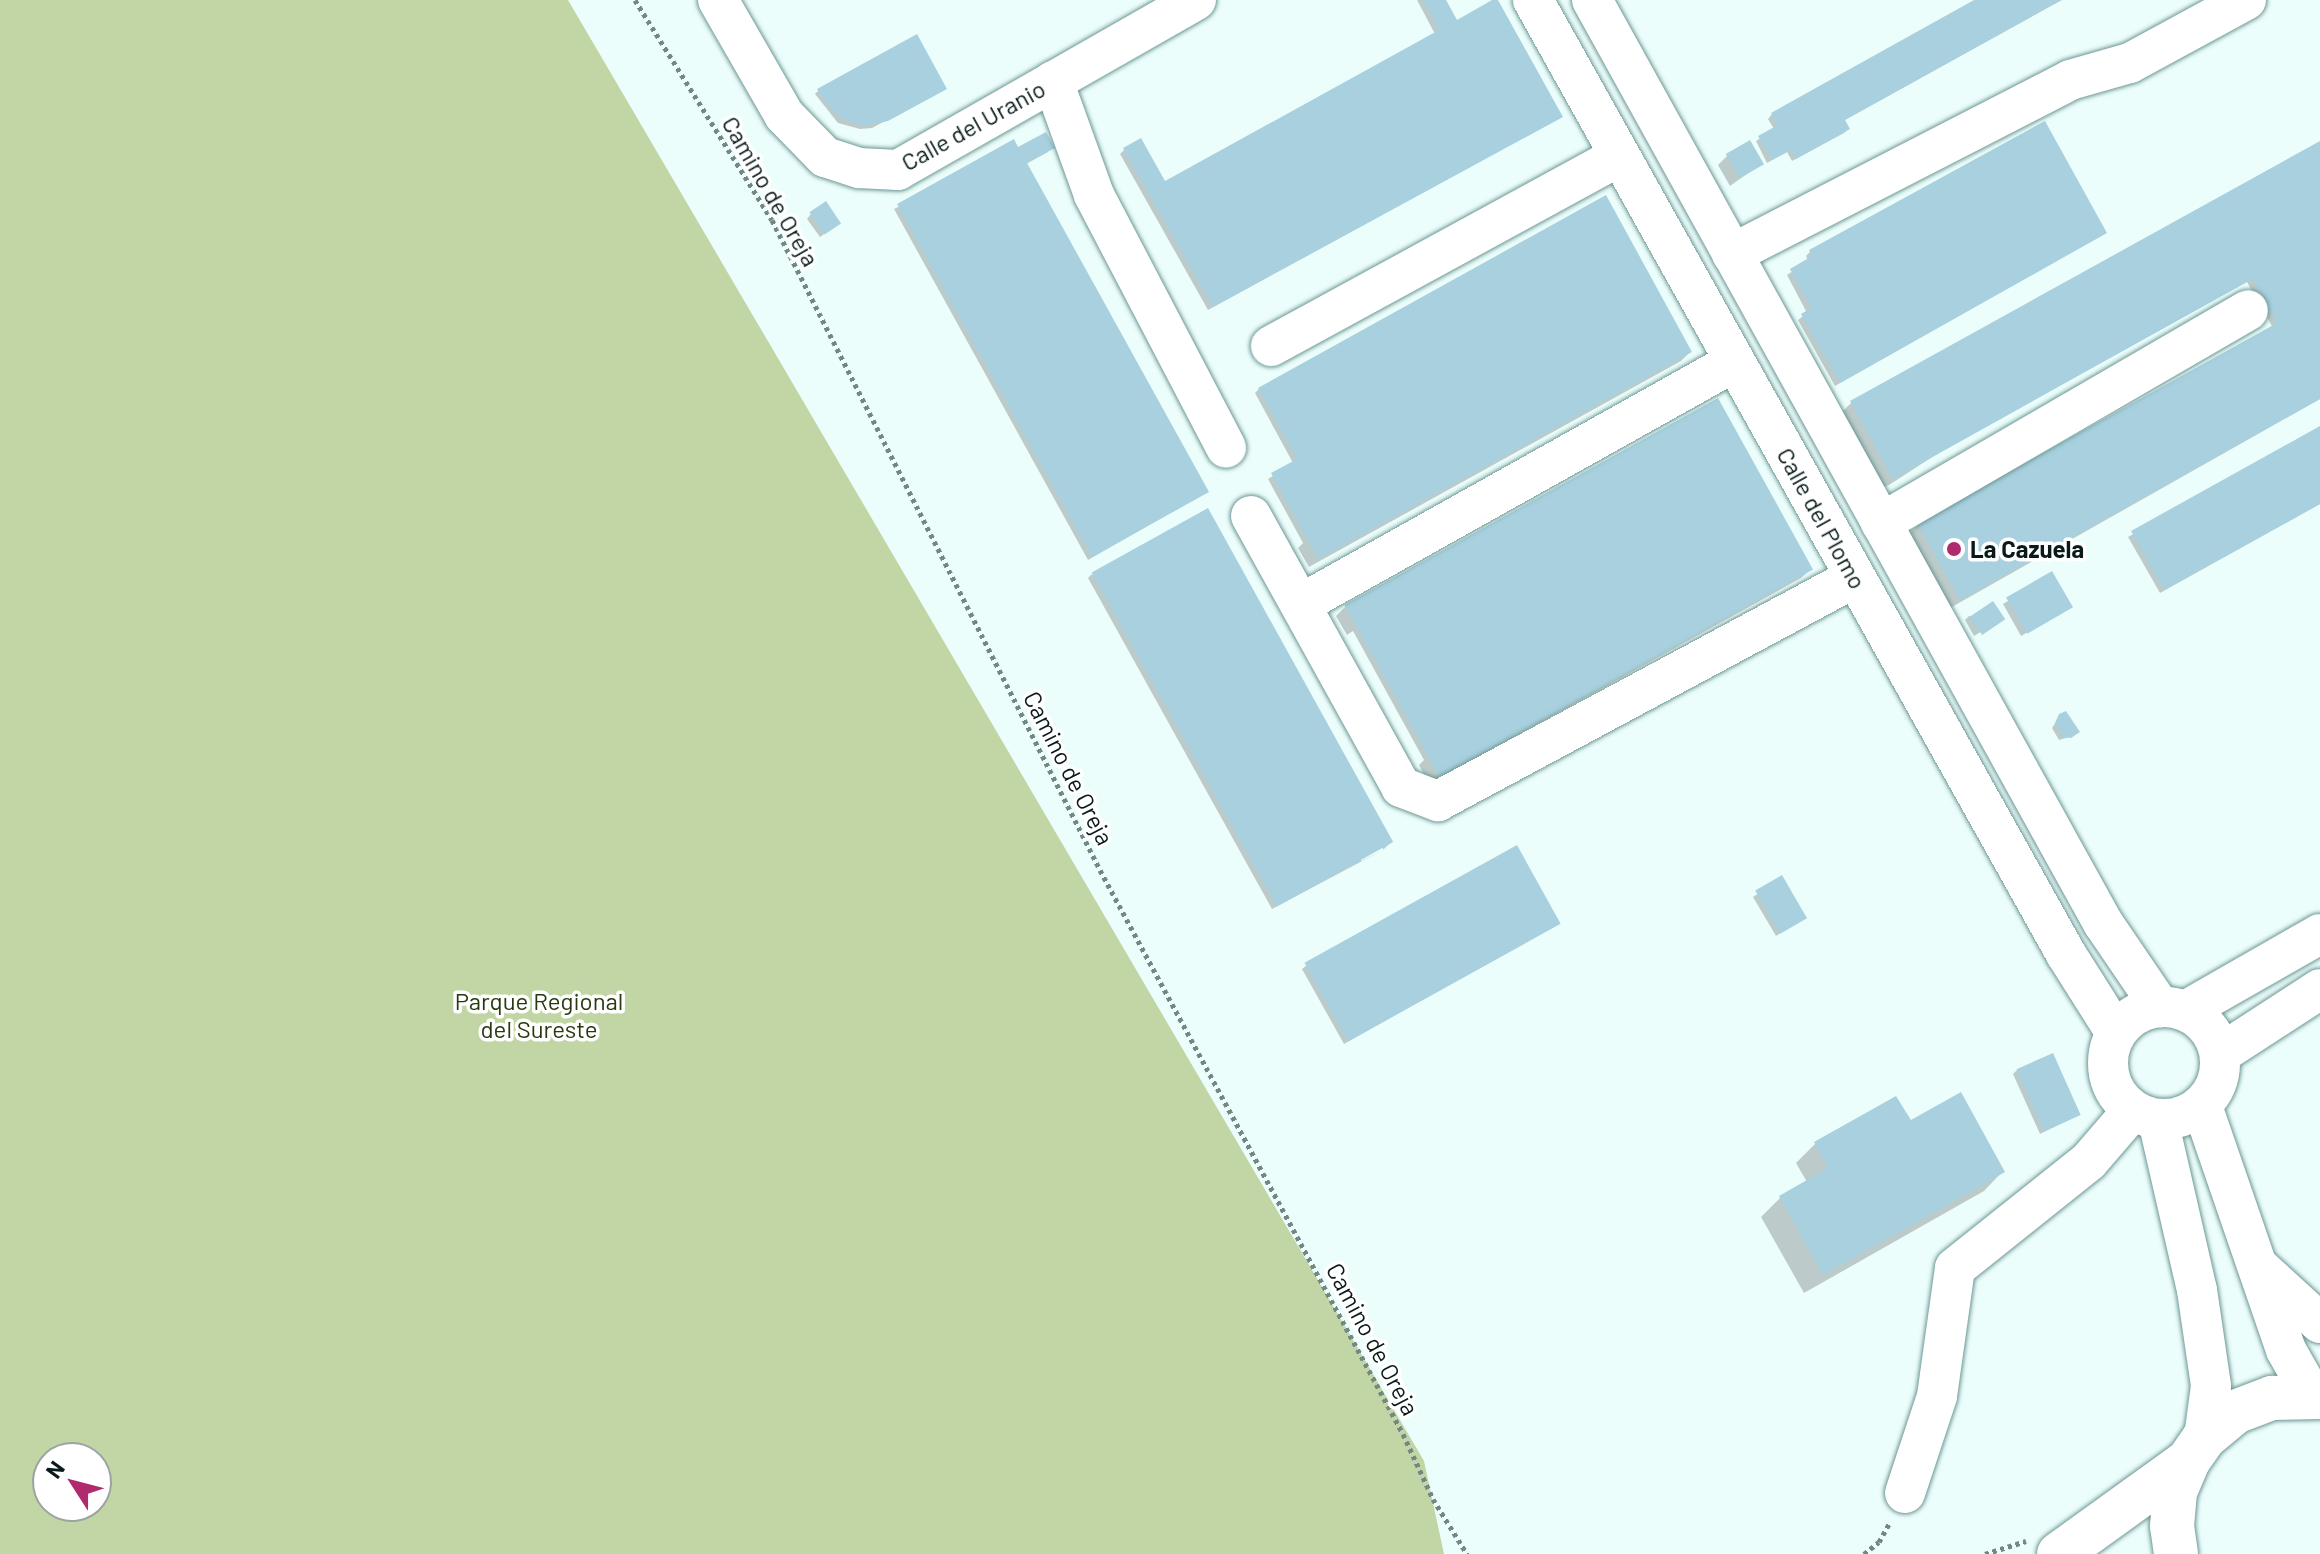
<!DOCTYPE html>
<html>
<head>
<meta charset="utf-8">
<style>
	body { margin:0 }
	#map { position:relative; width:2320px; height:1554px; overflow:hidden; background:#ecfefc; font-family:Barlow,sans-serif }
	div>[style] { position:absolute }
	.green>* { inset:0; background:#c2d6a5 }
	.shadow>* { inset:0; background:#0003 }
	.building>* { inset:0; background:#a8d0df; transform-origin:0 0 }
	.path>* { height:5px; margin-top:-2.5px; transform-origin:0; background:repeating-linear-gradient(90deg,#758785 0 4px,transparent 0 8px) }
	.roads { filter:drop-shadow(0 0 2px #6c9794) drop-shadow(0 0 2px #6c9794) }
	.minor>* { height:40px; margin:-20px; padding:0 20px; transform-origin:20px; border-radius:20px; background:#fff }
	.minor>.ring { margin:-20px; padding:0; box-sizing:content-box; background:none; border:40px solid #fff; border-radius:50% }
	.major>* { height:44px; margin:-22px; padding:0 22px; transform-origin:22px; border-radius:22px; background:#fff }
	.dots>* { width:22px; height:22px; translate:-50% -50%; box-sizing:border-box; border:4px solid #fff; border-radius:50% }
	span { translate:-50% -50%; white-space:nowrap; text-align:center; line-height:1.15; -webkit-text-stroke:7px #fff; paint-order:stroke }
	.street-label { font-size:24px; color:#091a19 }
	.poi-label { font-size:24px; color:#091a19; font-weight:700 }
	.left { translate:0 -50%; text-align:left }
	.park-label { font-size:24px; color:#2a380d }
	.north { position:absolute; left:32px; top:1442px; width:80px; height:80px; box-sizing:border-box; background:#fff; border:2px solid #9da3a3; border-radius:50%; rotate:306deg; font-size:22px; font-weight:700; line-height:32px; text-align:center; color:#091a19 }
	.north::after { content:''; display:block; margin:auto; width:28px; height:36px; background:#b02a6e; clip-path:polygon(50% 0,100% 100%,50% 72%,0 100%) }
</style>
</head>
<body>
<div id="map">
	<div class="green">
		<i style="clip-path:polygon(evenodd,0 0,568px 0,1424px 1461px,1444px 1554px,0 1554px,0 0,48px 1458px,96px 1458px,96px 1506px,48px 1506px,48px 1458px)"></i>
	</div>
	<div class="shadow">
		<i style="clip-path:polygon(1417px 0,1444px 0,1456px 22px,1496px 0,1561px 117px,1208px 310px,1120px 154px,1124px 150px,1164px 184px,1435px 34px)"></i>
		<i style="clip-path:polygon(1979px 0,2062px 0,1843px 121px,1848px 129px,1844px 133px,1792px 161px,1787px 152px,1767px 163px,1756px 141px,1774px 129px,1768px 119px,1772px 114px)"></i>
		<i style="clip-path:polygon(945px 89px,872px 128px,860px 129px,838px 123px,815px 94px,819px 90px)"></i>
		<i style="clip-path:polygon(2320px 143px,2320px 399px,1950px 608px,1909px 534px,1918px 525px,2273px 328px,2247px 282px,1940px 452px,1889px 485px,1883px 487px,1842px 412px,1851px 403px)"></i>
		<i style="clip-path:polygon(1018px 150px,1048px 152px,1026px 164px,1207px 492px,1088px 560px,894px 209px)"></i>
		<i style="clip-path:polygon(1728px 155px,1761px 164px,1730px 186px,1718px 165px)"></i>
		<i style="clip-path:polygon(811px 214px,834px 227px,820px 237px,807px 219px)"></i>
		<i style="clip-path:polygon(2105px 233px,1835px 386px,1798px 320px,1807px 313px,1787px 275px,1808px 261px,1806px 256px,1810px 252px)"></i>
		<i style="clip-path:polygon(1690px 352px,1681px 361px,1309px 567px,1298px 548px,1303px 543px,1268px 479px,1293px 463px,1255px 393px,1259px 389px)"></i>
		<i style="clip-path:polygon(2320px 429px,2320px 504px,2160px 593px,2128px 537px)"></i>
		<i style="clip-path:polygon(1811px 569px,1801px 578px,1429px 784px,1419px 765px,1424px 760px,1353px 631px,1347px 635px,1336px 616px,1346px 606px)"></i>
		<i style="clip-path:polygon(1092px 574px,1391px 842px,1383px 850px,1383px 845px,1360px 858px,1361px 861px,1381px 851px,1272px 909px,1088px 578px)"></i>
		<i style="clip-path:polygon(2052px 574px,2066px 610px,2021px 636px,2003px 604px)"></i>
		<i style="clip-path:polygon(1969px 616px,2002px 619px,1974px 636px,1965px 620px)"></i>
		<i style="clip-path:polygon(2060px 716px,2073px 736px,2059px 740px,2052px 728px)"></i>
		<i style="clip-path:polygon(1781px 878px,1800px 921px,1776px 936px,1753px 897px)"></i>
		<i style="clip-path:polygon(1558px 923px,1344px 1044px,1302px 969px,1307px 965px)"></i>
		<i style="clip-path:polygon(2017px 1070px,2078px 1115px,2040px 1134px,2013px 1074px)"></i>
		<i style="clip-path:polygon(1910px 1123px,2003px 1171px,1984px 1191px,1804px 1293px,1761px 1217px,1780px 1198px,1807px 1182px,1796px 1163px,1815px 1144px)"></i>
	</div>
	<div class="building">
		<i style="clip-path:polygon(1423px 0,1446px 0,1457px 20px,1492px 0,1498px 0,1563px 117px,1213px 307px,1123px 148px,1141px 138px,1165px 181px,1439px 30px)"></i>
		<i style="clip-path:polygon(1974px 0,2061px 0,1845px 120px,1850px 129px,1796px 159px,1791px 150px,1772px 160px,1758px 136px,1778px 125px,1771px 113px)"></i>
		<i style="clip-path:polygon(917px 34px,947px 89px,888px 121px,865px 126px,842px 119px,824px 100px,817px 89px)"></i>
		<i style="clip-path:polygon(2045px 121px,2107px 233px,1840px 383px,1801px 314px,1811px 308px,1790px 269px,1812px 256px,1809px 250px)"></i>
		<i style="clip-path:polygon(1046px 132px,1055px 148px,1027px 163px,1209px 492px,1092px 557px,897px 204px,1014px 139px,1018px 147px)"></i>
		<i style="left:1750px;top:140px;width:28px;height:28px;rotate:60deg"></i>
		<i style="clip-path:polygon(2320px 141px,2320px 399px,1960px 600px,1917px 523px,2277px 323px,2252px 279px,1893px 479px,1850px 401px)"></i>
		<i style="clip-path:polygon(1606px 195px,1692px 352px,1318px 559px,1271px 473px,1297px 459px,1258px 388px)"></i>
		<i style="left:826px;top:201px;width:27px;height:20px;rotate:56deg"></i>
		<i style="left:1718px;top:398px;width:196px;height:427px;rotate:61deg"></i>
		<i style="clip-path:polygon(2320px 426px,2320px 504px,2164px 590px,2131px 531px)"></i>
		<i style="left:1208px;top:508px;width:382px;height:133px;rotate:61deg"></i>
		<i style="left:2052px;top:571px;width:42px;height:53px;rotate:60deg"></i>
		<i style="left:1993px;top:601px;width:22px;height:28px;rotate:56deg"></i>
		<i style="clip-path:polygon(2066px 711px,2080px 732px,2071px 738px,2064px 737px,2055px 723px,2059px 714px)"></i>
		<i style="left:1517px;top:845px;width:90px;height:243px;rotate:61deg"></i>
		<i style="left:1782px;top:875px;width:50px;height:31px;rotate:60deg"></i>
		<i style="left:2053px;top:1053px;width:68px;height:40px;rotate:66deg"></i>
		<i style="clip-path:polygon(1961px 1092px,2005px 1172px,1823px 1275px,1779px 1196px,1828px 1168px,1814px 1142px,1896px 1096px,1911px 1120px)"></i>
	</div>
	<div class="path">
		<i style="left:635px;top:0;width:259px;rotate:58.1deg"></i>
		<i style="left:772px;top:220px;width:728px;rotate:63.22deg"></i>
		<i style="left:1100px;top:870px;width:640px;rotate:61.75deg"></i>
		<i style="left:1403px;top:1434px;width:72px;rotate:65.2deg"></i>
		<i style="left:1433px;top:1499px;width:65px;rotate:58.3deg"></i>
		<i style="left:1864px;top:1554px;width:19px;rotate:-39deg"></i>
		<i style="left:1879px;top:1542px;width:23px;rotate:-61deg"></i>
		<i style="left:1985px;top:1554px;width:43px;rotate:-17.6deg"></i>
	</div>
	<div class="roads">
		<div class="minor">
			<i style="left:718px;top:0;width:133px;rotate:60.1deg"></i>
			<i style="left:784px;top:115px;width:59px;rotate:45.7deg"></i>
			<i style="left:825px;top:157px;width:36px;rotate:18deg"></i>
			<i style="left:859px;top:168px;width:39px;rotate:3deg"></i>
			<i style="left:898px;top:170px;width:343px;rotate:-29.7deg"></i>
			<i style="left:1533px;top:0;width:1093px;rotate:60.81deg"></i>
			<i style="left:2066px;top:954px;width:93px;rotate:57.7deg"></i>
			<i style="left:1592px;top:0;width:1055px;rotate:61.03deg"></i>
			<i style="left:2103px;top:923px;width:102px;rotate:55.8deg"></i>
			<i style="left:1053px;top:81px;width:121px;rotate:70.2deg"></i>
			<i style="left:1094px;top:195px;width:285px;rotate:62.4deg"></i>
			<i style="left:1732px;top:254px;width:380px;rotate:-27.2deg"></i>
			<i style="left:2070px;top:80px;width:62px;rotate:-15.8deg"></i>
			<i style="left:2130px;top:63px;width:132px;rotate:-28.5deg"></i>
			<i style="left:1271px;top:346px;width:396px;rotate:-28.6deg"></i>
			<i style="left:1251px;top:516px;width:310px;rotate:61deg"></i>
			<i style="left:1401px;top:787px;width:40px;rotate:21deg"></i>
			<i style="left:1438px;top:801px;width:473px;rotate:-28.2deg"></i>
			<i style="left:1881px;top:523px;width:424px;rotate:-30.1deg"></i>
			<i style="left:1301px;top:604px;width:497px;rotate:-29.2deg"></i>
			<i class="ring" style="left:2108px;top:1007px;width:72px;height:72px"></i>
			<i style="left:2185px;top:1011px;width:155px;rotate:-29.7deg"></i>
			<i style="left:2220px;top:1054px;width:119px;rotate:-33deg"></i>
			<i style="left:2202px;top:1106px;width:258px;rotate:71deg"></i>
			<i style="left:2286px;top:1350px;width:53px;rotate:60.5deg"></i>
			<i style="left:2158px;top:1120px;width:174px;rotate:77.1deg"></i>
			<i style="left:2197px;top:1290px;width:97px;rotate:81.7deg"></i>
			<i style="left:2211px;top:1386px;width:52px;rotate:97.7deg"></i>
			<i style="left:2261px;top:1269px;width:80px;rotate:42.5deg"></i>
			<i style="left:1905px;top:1493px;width:102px;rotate:-71.7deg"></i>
			<i style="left:1937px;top:1396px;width:129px;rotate:-82deg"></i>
			<i style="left:1955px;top:1268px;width:171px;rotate:-38.6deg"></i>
			<i style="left:2089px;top:1161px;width:66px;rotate:-49.3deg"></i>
		</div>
		<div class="major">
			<i style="left:2059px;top:1554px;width:159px;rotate:-35.8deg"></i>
			<i style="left:2176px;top:1554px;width:28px;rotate:-98deg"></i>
			<i style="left:2172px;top:1526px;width:34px;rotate:-85deg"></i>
			<i style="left:2175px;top:1492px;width:34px;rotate:-67deg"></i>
			<i style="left:2188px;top:1461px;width:28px;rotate:-55deg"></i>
			<i style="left:2204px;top:1438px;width:40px;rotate:-40deg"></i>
			<i style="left:2235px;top:1412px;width:40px;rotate:-21deg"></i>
			<i style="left:2272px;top:1398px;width:48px;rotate:-1.2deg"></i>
		</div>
	</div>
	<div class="dots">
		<i style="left:1954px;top:549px;background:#b02a6e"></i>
	</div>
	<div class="street-label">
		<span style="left:973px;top:125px;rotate:-29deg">Calle del Uranio</span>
		<span style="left:771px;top:191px;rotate:60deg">Camino de Oreja</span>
		<span style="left:1822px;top:518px;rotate:61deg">Calle del Plomo</span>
		<span style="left:1069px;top:768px;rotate:63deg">Camino de Oreja</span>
		<span style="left:1373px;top:1339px;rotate:62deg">Camino de Oreja</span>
	</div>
	<div class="poi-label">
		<span class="left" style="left:1970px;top:549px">La Cazuela</span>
	</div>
	<div class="park-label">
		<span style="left:539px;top:1015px">Parque Regional<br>del Sureste</span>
	</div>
	<div class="north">N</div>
</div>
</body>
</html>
